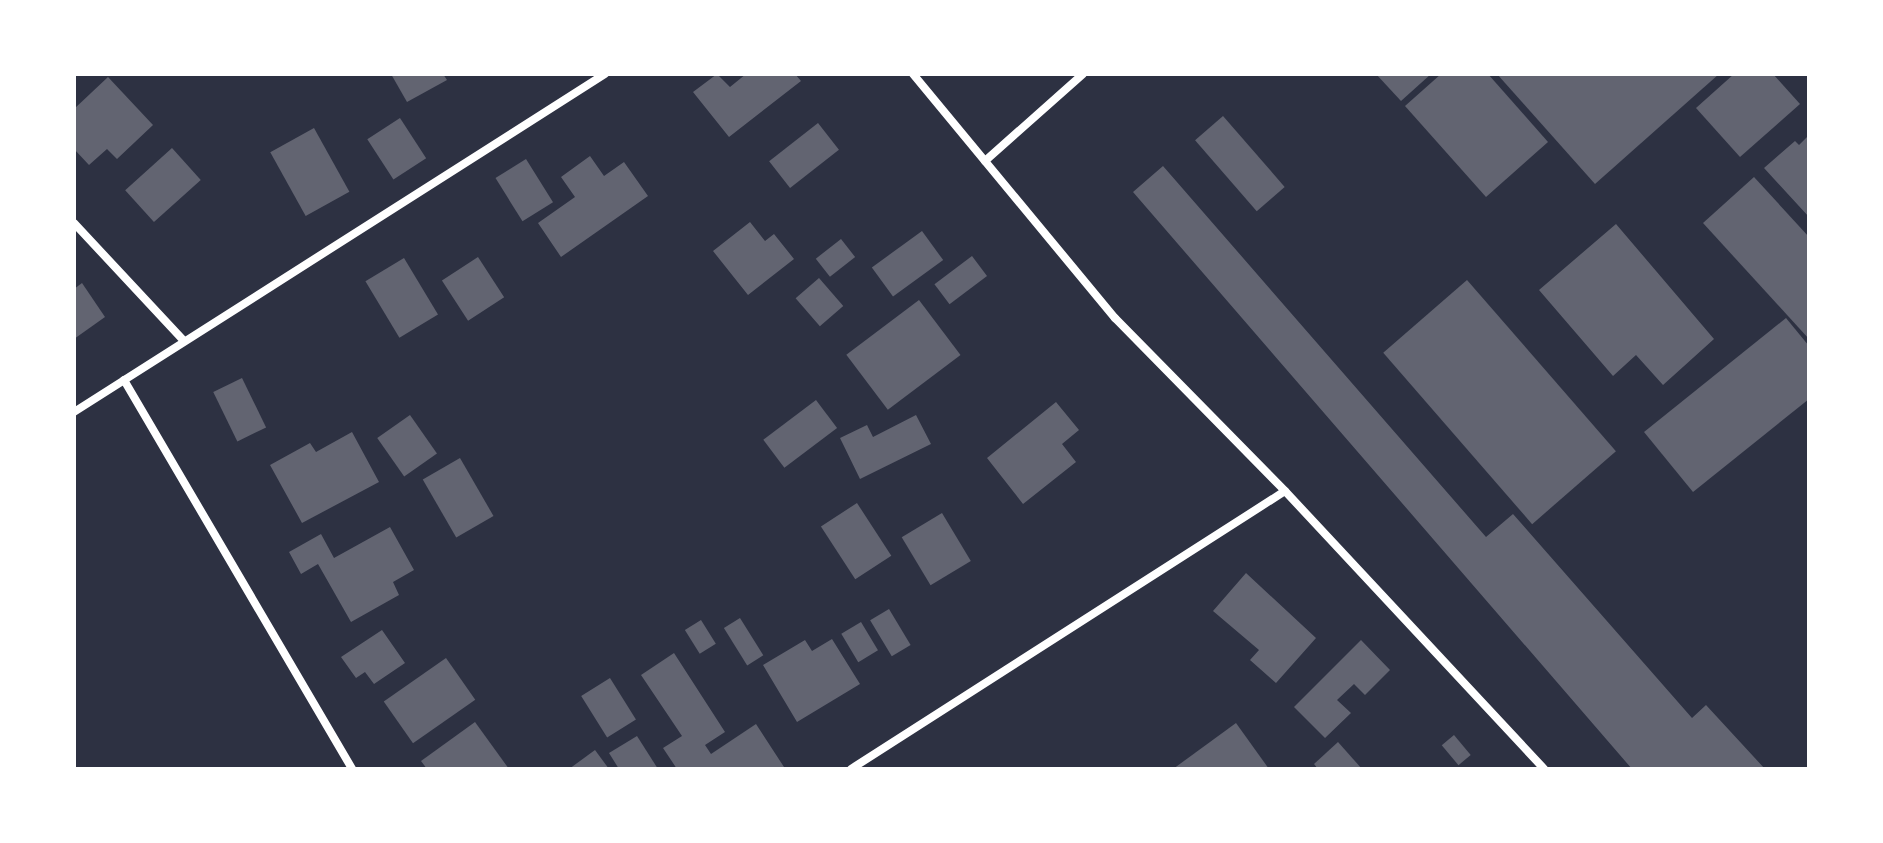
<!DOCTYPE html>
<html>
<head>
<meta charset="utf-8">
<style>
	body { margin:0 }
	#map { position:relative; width:1883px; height:843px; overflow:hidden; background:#2d3142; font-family:Georgia,serif }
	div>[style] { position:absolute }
	.building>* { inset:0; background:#626471; transform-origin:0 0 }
	.minor>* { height:8px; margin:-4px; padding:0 4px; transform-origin:4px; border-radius:4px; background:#fff }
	span { translate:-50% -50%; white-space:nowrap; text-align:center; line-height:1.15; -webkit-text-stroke:6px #fff; paint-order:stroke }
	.frame { position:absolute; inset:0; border:76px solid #fff; pointer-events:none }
</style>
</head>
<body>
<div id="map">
	<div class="building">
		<i style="clip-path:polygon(391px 74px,443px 74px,447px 80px,407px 102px)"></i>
		<i style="clip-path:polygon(717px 74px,730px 87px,746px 74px,795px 74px,801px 81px,729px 137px,693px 92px)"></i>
		<i style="clip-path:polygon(1376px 74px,1431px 74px,1401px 101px)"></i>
		<i style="clip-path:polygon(1441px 74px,1488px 74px,1548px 142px,1486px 197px,1405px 106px)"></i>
		<i style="clip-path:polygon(1497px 74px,1719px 74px,1595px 184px)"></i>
		<i style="clip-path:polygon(1734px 74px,1773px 74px,1800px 104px,1740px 157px,1696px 108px)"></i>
		<i style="clip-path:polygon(108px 77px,153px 125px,117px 159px,107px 149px,89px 165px,74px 149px,74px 109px)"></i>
		<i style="left:1223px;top:116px;width:94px;height:37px;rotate:49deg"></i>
		<i style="left:400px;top:118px;width:48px;height:39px;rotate:57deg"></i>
		<i style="left:818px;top:123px;width:34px;height:62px;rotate:52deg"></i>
		<i style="left:314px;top:128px;width:73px;height:50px;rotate:61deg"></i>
		<i style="clip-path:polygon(1809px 135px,1809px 217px,1764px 168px,1795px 141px,1799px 145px)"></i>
		<i style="left:172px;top:148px;width:43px;height:63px;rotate:48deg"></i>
		<i style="clip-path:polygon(590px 156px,604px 176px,624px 162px,648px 196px,561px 257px,538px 223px,575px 197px,561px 177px)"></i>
		<i style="left:526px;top:159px;width:51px;height:36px;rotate:58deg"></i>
		<i style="clip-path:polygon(1163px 166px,1486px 537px,1513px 514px,1692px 718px,1706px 705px,1765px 769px,1632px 769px,1133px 192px)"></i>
		<i style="clip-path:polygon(1754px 177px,1809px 237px,1809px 339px,1703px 223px)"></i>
		<i style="clip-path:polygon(750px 222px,765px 241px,774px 234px,794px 259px,748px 295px,713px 251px)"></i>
		<i style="clip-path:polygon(1616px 224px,1714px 339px,1663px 385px,1636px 355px,1613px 376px,1539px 290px)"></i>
		<i style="left:922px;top:231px;width:36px;height:62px;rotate:54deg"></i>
		<i style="left:841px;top:239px;width:23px;height:32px;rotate:52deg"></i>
		<i style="left:972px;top:256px;width:25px;height:47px;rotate:53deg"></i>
		<i style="left:478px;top:257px;width:48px;height:43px;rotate:57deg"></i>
		<i style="left:404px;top:258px;width:66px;height:45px;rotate:59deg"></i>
		<i style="left:819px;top:278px;width:37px;height:31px;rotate:49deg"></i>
		<i style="left:1467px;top:280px;width:227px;height:111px;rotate:49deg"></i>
		<i style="clip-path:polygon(82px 283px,105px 317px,74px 339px,74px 289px)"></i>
		<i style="left:919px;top:300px;width:69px;height:91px;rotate:53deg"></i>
		<i style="clip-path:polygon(1786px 318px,1809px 346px,1809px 399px,1693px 492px,1644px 432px)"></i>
		<i style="left:242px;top:378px;width:55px;height:32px;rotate:64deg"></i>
		<i style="left:816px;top:400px;width:35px;height:66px;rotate:53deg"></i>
		<i style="clip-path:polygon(1056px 402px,1079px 430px,1062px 444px,1076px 462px,1023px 504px,987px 458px)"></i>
		<i style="left:410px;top:415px;width:47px;height:40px;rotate:55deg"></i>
		<i style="clip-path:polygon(916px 415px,931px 444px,860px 479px,840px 438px,867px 425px,873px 437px)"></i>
		<i style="clip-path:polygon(352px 432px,379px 482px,302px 523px,270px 465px,310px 443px,316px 452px)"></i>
		<i style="left:460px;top:458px;width:67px;height:43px;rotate:60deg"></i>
		<i style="left:857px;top:503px;width:63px;height:43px;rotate:57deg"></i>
		<i style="left:942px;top:513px;width:56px;height:47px;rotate:59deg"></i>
		<i style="clip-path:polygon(390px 527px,414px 570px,393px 582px,399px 595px,351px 622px,318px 564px,301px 574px,289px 552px,321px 534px,334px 558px)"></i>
		<i style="clip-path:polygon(1246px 573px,1316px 638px,1276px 683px,1250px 660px,1259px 650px,1213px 611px)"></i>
		<i style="left:889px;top:609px;width:42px;height:22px;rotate:59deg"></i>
		<i style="left:740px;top:618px;width:44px;height:19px;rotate:58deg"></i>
		<i style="left:701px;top:620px;width:28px;height:19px;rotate:58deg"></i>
		<i style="left:861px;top:622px;width:33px;height:23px;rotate:59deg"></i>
		<i style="clip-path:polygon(382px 630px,405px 663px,374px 684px,365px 672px,356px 678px,341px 657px)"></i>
		<i style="clip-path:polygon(832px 639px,860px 684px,797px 722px,763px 665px,805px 640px,812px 651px)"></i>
		<i style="clip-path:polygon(1361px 640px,1390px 670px,1365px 695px,1354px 684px,1337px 700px,1351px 713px,1325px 738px,1294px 707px)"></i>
		<i style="clip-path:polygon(674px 653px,725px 732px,705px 745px,711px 754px,756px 724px,784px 767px,677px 769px,663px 748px,682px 736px,641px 675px)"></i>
		<i style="left:446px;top:658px;width:51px;height:76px;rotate:55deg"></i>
		<i style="left:610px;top:678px;width:49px;height:34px;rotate:58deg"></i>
		<i style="clip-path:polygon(475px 722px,509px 769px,427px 769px,421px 761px)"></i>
		<i style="clip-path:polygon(1236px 723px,1269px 769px,1173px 769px)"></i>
		<i style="left:1454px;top:735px;width:26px;height:16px;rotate:50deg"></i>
		<i style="clip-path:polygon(637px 736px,658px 769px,619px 769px,609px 753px)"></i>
		<i style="clip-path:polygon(1338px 742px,1362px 769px,1318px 769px,1314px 764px)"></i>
		<i style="clip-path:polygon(595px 750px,609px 769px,569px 769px)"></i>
	</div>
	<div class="minor">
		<i style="left:913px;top:74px;width:317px;rotate:50.4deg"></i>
		<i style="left:1115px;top:318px;width:243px;rotate:45.5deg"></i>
		<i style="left:1285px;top:491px;width:380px;rotate:47deg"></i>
		<i style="left:985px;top:161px;width:131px;rotate:-41.6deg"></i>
		<i style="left:74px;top:223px;width:160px;rotate:47deg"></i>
		<i style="left:124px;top:380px;width:451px;rotate:59.6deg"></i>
		<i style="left:74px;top:412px;width:629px;rotate:-32.48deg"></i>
		<i style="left:851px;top:769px;width:515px;rotate:-32.64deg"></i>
	</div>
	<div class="frame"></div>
</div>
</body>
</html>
